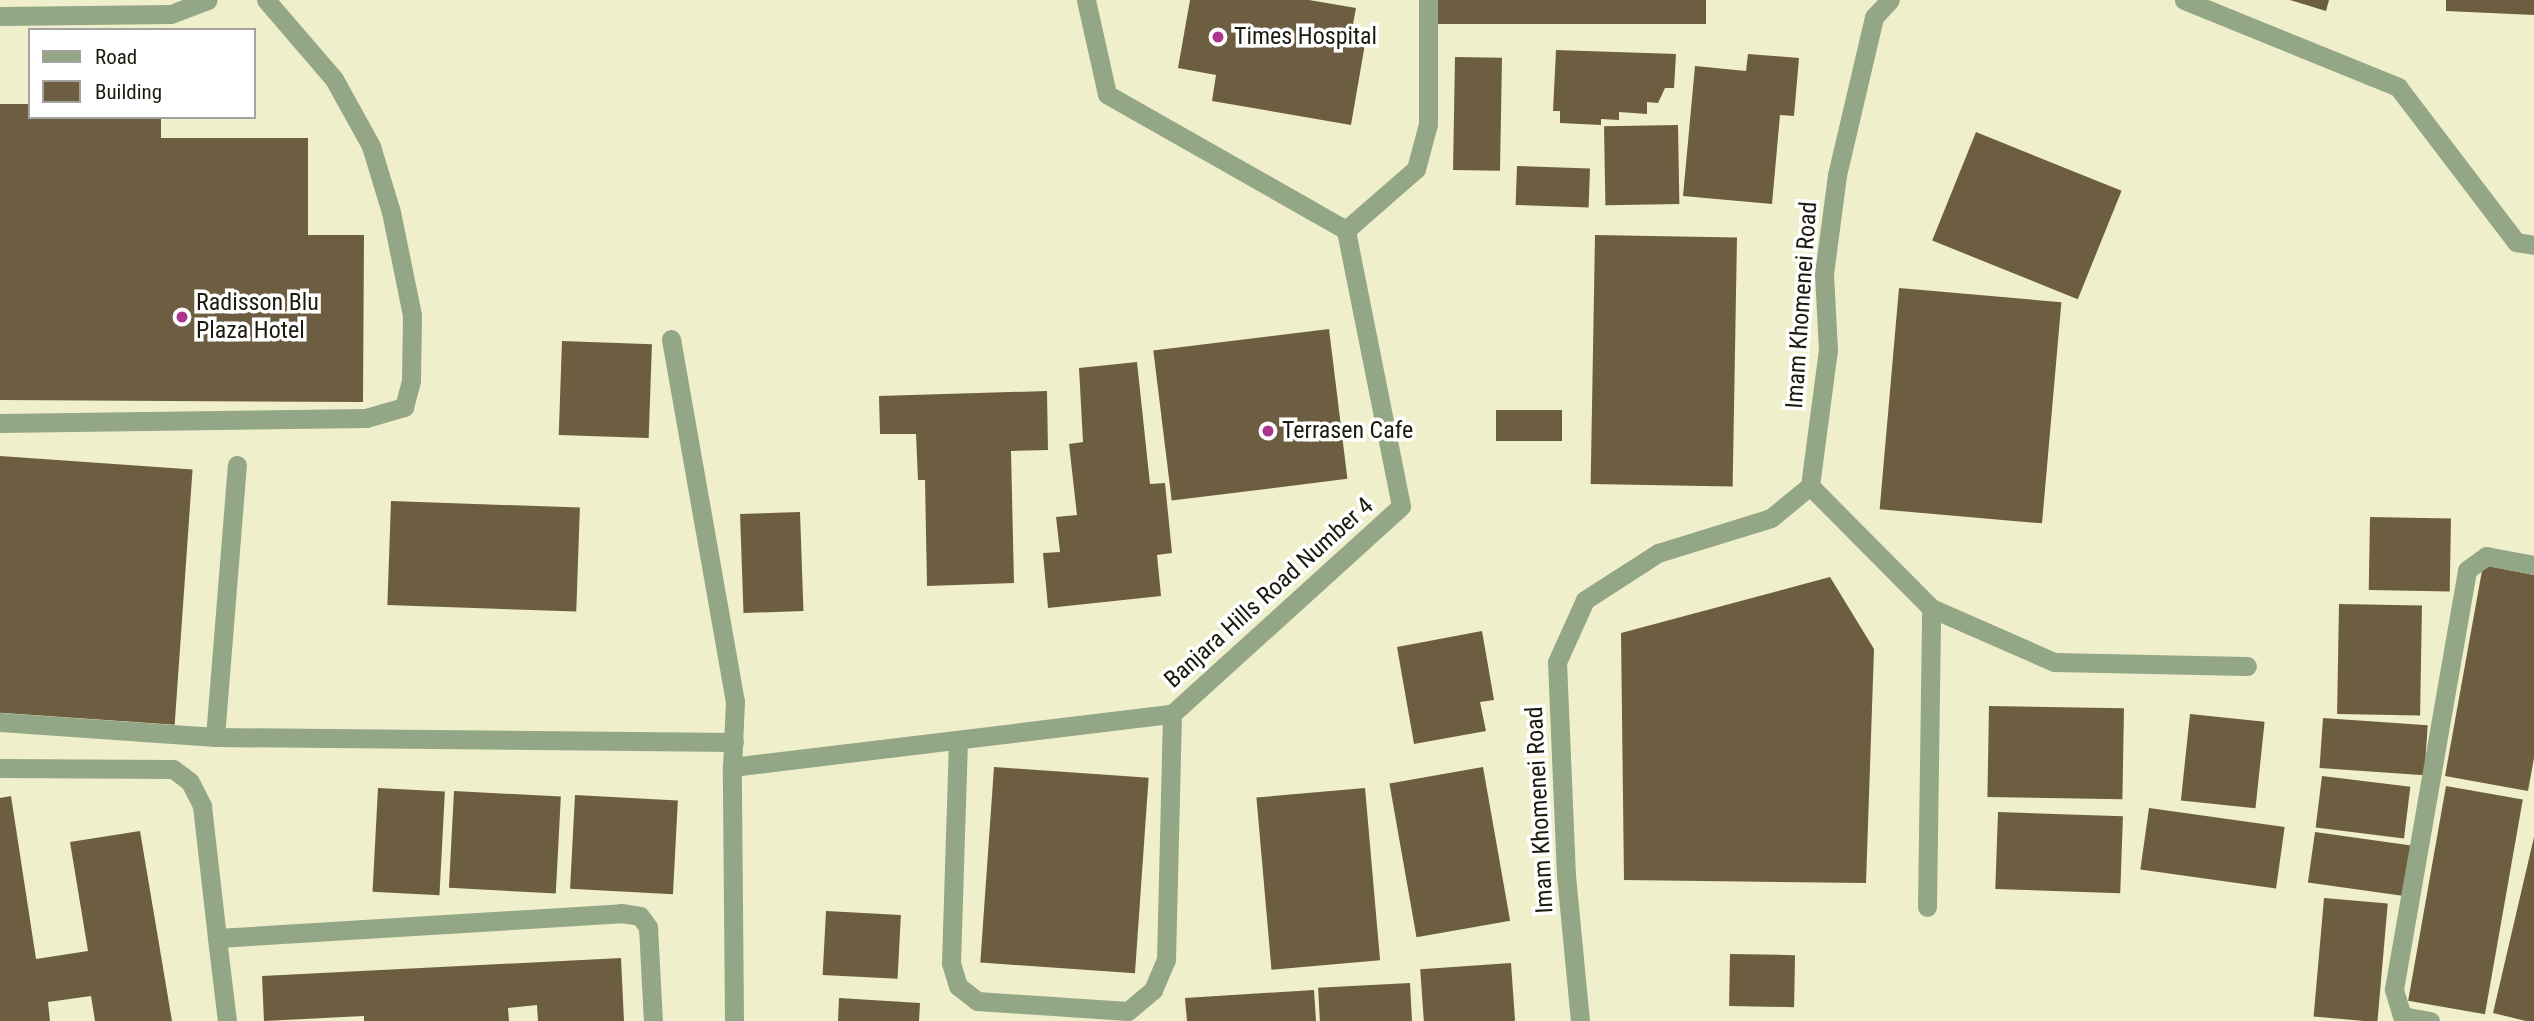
<!DOCTYPE html>
<html>
<head>
<meta charset="utf-8">
<style>
	body { margin:0 }
	#map { position:relative; width:2534px; height:1021px; overflow:hidden; background:#efefcb; font-family:"Roboto Condensed",sans-serif }
	div>[style] { position:absolute }
	.building>* { inset:0; background:#6e5e41; transform-origin:0 0 }
	.service>* { height:19px; margin:-9.5px; padding:0 9.5px; transform-origin:9.5px; border-radius:9.5px; background:#93a686 }
	.minor>* { height:19px; margin:-9.5px; padding:0 9.5px; transform-origin:9.5px; border-radius:9.5px; background:#93a686 }
	.tertiary>* { height:19px; margin:-9.5px; padding:0 9.5px; transform-origin:9.5px; border-radius:9.5px; background:#93a686 }
	.dots>* { width:19px; height:19px; translate:-50% -50%; box-sizing:border-box; border:4px solid #fff; border-radius:50% }
	span { translate:-50% -50%; white-space:nowrap; text-align:center; line-height:1.15; -webkit-text-stroke:7px #fff; paint-order:stroke }
	.poi-label { font-size:24px; color:#1a1a0d }
	.left { translate:0 -50%; text-align:left }
	.street-label { font-size:24px; color:#1a1a0d }
	.legend { position:absolute; left:28px; top:28px; width:228px; height:91px; box-sizing:border-box; background:#fff; border:2px solid #a3a39e; margin:0; padding:9px 12px; list-style:none; font-size:21px; color:#1a1a0d }
	.legend li { display:flex; align-items:center; gap:14px; height:35px }
	.legend b { width:35px; border:2px solid #a3a39e }
</style>
</head>
<body>
<div id="map">
	<div class="building">
		<i style="clip-path:polygon(1190px 0,1309px 0,1356px 8px,1351px 35px,1366px 38px,1351px 125px,1212px 101px,1216px 75px,1178px 68px)"></i>
		<i style="left:1437px;top:0;width:269px;height:24px"></i>
		<i style="clip-path:polygon(2290px 0,2329px 0,2326px 11px)"></i>
		<i style="clip-path:polygon(2446px 0,2534px 0,2534px 15px,2446px 11px)"></i>
		<i style="clip-path:polygon(1556px 50px,1676px 54px,1674px 88px,1665px 88px,1658px 103px,1647px 102px,1647px 114px,1619px 112px,1619px 120px,1601px 119px,1601px 125px,1560px 123px,1560px 111px,1553px 111px)"></i>
		<i style="clip-path:polygon(1748px 54px,1799px 58px,1794px 116px,1780px 115px,1772px 204px,1683px 196px,1695px 66px,1746px 71px)"></i>
		<i style="left:1455px;top:57px;width:47px;height:113px;rotate:1deg"></i>
		<i style="clip-path:polygon(0 104px,30px 104px,30px 117px,161px 117px,161px 138px,308px 138px,308px 235px,364px 235px,363px 402px,0 400px)"></i>
		<i style="left:1678px;top:125px;width:79px;height:74px;rotate:89deg"></i>
		<i style="left:1976px;top:132px;width:157px;height:117px;rotate:22deg"></i>
		<i style="left:1517px;top:166px;width:73px;height:39px;rotate:2deg"></i>
		<i style="left:1595px;top:235px;width:142px;height:249px;rotate:1deg"></i>
		<i style="left:1899px;top:288px;width:163px;height:222px;rotate:5deg"></i>
		<i style="left:1329px;top:329px;width:151px;height:177px;rotate:83deg"></i>
		<i style="left:562px;top:341px;width:90px;height:94px;rotate:2deg"></i>
		<i style="clip-path:polygon(1137px 362px,1150px 484px,1165px 483px,1172px 553px,1157px 555px,1161px 596px,1048px 608px,1043px 553px,1060px 552px,1056px 517px,1077px 515px,1069px 444px,1083px 442px,1079px 368px)"></i>
		<i style="clip-path:polygon(1047px 391px,1048px 450px,1011px 451px,1014px 583px,927px 586px,925px 480px,918px 480px,916px 434px,880px 434px,879px 396px)"></i>
		<i style="left:1496px;top:410px;width:66px;height:31px"></i>
		<i style="left:0;top:456px;width:193px;height:256px;rotate:4deg"></i>
		<i style="left:391px;top:501px;width:189px;height:104px;rotate:2deg"></i>
		<i style="left:800px;top:512px;width:99px;height:60px;rotate:88deg"></i>
		<i style="left:2370px;top:517px;width:81px;height:73px;rotate:1deg"></i>
		<i style="clip-path:polygon(2483px 565px,2534px 575px,2534px 758px,2528px 791px,2445px 776px)"></i>
		<i style="clip-path:polygon(1830px 577px,1874px 649px,1866px 883px,1624px 880px,1621px 633px)"></i>
		<i style="left:2339px;top:604px;width:83px;height:110px;rotate:1deg"></i>
		<i style="clip-path:polygon(1482px 631px,1494px 700px,1480px 702px,1486px 731px,1414px 744px,1397px 647px)"></i>
		<i style="left:1989px;top:706px;width:135px;height:91px;rotate:1deg"></i>
		<i style="left:2190px;top:714px;width:75px;height:87px;rotate:6deg"></i>
		<i style="left:2323px;top:718px;width:105px;height:50px;rotate:4deg"></i>
		<i style="left:994px;top:767px;width:155px;height:196px;rotate:4deg"></i>
		<i style="left:1483px;top:767px;width:156px;height:95px;rotate:80deg"></i>
		<i style="left:2322px;top:776px;width:89px;height:52px;rotate:7deg"></i>
		<i style="left:2446px;top:786px;width:78px;height:218px;rotate:10deg"></i>
		<i style="left:378px;top:788px;width:67px;height:104px;rotate:3deg"></i>
		<i style="left:1365px;top:788px;width:173px;height:109px;rotate:85deg"></i>
		<i style="left:454px;top:791px;width:107px;height:97px;rotate:3deg"></i>
		<i style="left:575px;top:795px;width:103px;height:94px;rotate:3deg"></i>
		<i style="clip-path:polygon(11px 796px,36px 959px,88px 951px,70px 842px,140px 831px,172px 1021px,95px 1021px,91px 996px,48px 1002px,50px 1021px,0 1021px,0 798px)"></i>
		<i style="left:2149px;top:808px;width:137px;height:62px;rotate:8deg"></i>
		<i style="left:1998px;top:812px;width:125px;height:77px;rotate:2deg"></i>
		<i style="left:2315px;top:832px;width:97px;height:51px;rotate:8deg"></i>
		<i style="clip-path:polygon(2534px 837px,2534px 1021px,2526px 1021px,2493px 1013px)"></i>
		<i style="left:2324px;top:898px;width:64px;height:119px;rotate:5deg"></i>
		<i style="left:826px;top:911px;width:75px;height:64px;rotate:3deg"></i>
		<i style="left:1730px;top:954px;width:65px;height:52px;rotate:1deg"></i>
		<i style="clip-path:polygon(621px 958px,624px 1021px,538px 1021px,537px 1005px,508px 1008px,509px 1021px,364px 1021px,364px 1016px,264px 1021px,262px 976px)"></i>
		<i style="left:1511px;top:963px;width:58px;height:91px;rotate:86deg"></i>
		<i style="left:1410px;top:983px;width:38px;height:92px;rotate:87deg"></i>
		<i style="clip-path:polygon(1314px 990px,1316px 1021px,1187px 1021px,1185px 998px)"></i>
		<i style="clip-path:polygon(839px 998px,920px 1003px,919px 1021px,838px 1021px)"></i>
	</div>
	<div class="service">
		<i style="left:0;top:16px;width:171px;rotate:-0.7deg"></i>
		<i style="left:171px;top:14px;width:39px;rotate:-21deg"></i>
		<i style="left:671px;top:339px;width:368px;rotate:80deg"></i>
		<i style="left:735px;top:701px;width:66px;rotate:92.6deg"></i>
		<i style="left:0;top:423px;width:366px;rotate:-0.8deg"></i>
		<i style="left:366px;top:418px;width:40px;rotate:-16deg"></i>
		<i style="left:404px;top:407px;width:28px;rotate:-75deg"></i>
		<i style="left:411px;top:380px;width:65px;rotate:-89.1deg"></i>
		<i style="left:412px;top:315px;width:105px;rotate:-101.5deg"></i>
		<i style="left:391px;top:212px;width:69px;rotate:-106.9deg"></i>
		<i style="left:371px;top:146px;width:77px;rotate:-118.9deg"></i>
		<i style="left:334px;top:79px;width:104px;rotate:-130.7deg"></i>
	</div>
	<div class="minor">
		<i style="left:2184px;top:0;width:231px;rotate:22.1deg"></i>
		<i style="left:2398px;top:87px;width:195px;rotate:52.7deg"></i>
		<i style="left:2516px;top:242px;width:18px;rotate:9deg"></i>
		<i style="left:1346px;top:230px;width:93px;rotate:-41.1deg"></i>
		<i style="left:1416px;top:169px;width:47px;rotate:-75.1deg"></i>
		<i style="left:1428px;top:124px;width:124px;rotate:-90deg"></i>
		<i style="left:1810px;top:486px;width:172px;rotate:45.2deg"></i>
		<i style="left:1931px;top:608px;width:134px;rotate:23.7deg"></i>
		<i style="left:2054px;top:662px;width:193px;rotate:1.2deg"></i>
		<i style="left:0;top:722px;width:216px;rotate:4deg"></i>
		<i style="left:215px;top:737px;width:519px;rotate:0.55deg"></i>
		<i style="left:215px;top:737px;width:273px;rotate:-85.4deg"></i>
		<i style="left:958px;top:740px;width:223px;rotate:91.8deg"></i>
		<i style="left:951px;top:963px;width:24px;rotate:73deg"></i>
		<i style="left:958px;top:986px;width:24px;rotate:38deg"></i>
		<i style="left:977px;top:1001px;width:151px;rotate:3.8deg"></i>
		<i style="left:1128px;top:1011px;width:33px;rotate:-40deg"></i>
		<i style="left:1153px;top:990px;width:33px;rotate:-67deg"></i>
		<i style="left:1166px;top:960px;width:246px;rotate:-88.6deg"></i>
		<i style="left:0;top:768px;width:173px;rotate:0.3deg"></i>
		<i style="left:173px;top:769px;width:21px;rotate:37deg"></i>
		<i style="left:190px;top:782px;width:27px;rotate:63deg"></i>
		<i style="left:202px;top:806px;width:133px;rotate:83.5deg"></i>
		<i style="left:1927px;top:907px;width:299px;rotate:-89.2deg"></i>
		<i style="left:227px;top:1021px;width:84px;rotate:-96.9deg"></i>
		<i style="left:217px;top:938px;width:405px;rotate:-3.5deg"></i>
		<i style="left:621px;top:913px;width:19px;rotate:9deg"></i>
		<i style="left:640px;top:916px;width:14px;rotate:54deg"></i>
		<i style="left:648px;top:927px;width:94px;rotate:87deg"></i>
		<i style="left:2430px;top:1021px;width:28px;rotate:-170deg"></i>
		<i style="left:2402px;top:1016px;width:28px;rotate:-107deg"></i>
		<i style="left:2394px;top:989px;width:425px;rotate:-80.1deg"></i>
		<i style="left:2467px;top:570px;width:24px;rotate:-36deg"></i>
		<i style="left:2486px;top:556px;width:49px;rotate:10.6deg"></i>
	</div>
	<div class="tertiary">
		<i style="left:734px;top:1021px;width:254px;rotate:-90.5deg"></i>
		<i style="left:732px;top:767px;width:443px;rotate:-6.9deg"></i>
		<i style="left:1172px;top:714px;width:309px;rotate:-42.2deg"></i>
		<i style="left:1401px;top:506px;width:281px;rotate:-101.3deg"></i>
		<i style="left:1346px;top:230px;width:275px;rotate:-150.4deg"></i>
		<i style="left:1107px;top:94px;width:96px;rotate:-102.6deg"></i>
		<i style="left:1580px;top:1021px;width:146px;rotate:-95.5deg"></i>
		<i style="left:1566px;top:876px;width:214px;rotate:-92.4deg"></i>
		<i style="left:1557px;top:662px;width:68px;rotate:-65.7deg"></i>
		<i style="left:1585px;top:600px;width:87px;rotate:-32.8deg"></i>
		<i style="left:1658px;top:553px;width:118px;rotate:-17.2deg"></i>
		<i style="left:1771px;top:518px;width:50px;rotate:-39.4deg"></i>
		<i style="left:1810px;top:486px;width:137px;rotate:-82.5deg"></i>
		<i style="left:1828px;top:350px;width:76px;rotate:-93deg"></i>
		<i style="left:1824px;top:274px;width:100px;rotate:-82.5deg"></i>
		<i style="left:1837px;top:175px;width:162px;rotate:-76.8deg"></i>
		<i style="left:1874px;top:17px;width:23px;rotate:-47deg"></i>
	</div>
	<div class="dots">
		<i style="left:1218px;top:37px;background:#ad368d"></i>
		<i style="left:182px;top:317px;background:#ad368d"></i>
		<i style="left:1268px;top:431px;background:#ad368d"></i>
	</div>
	<div class="poi-label">
		<span class="left" style="left:1234px;top:37px">Times Hospital</span>
		<span class="left" style="left:196px;top:317px">Radisson Blu<br>Plaza Hotel</span>
		<span class="left" style="left:1282px;top:431px">Terrasen Cafe</span>
	</div>
	<div class="street-label">
		<span style="left:1802px;top:305px;rotate:-86deg">Imam Khomenei Road</span>
		<span style="left:1269px;top:593px;rotate:-42deg">Banjara Hills Road Number 4</span>
		<span style="left:1540px;top:810px;rotate:-93deg">Imam Khomenei Road</span>
	</div>
	<ul class="legend">
	<li><b style="height:9px;background:#93a686"></b>Road</li>
	<li><b style="height:19px;background:#6e5e41"></b>Building</li>
	</ul>
</div>
</body>
</html>
